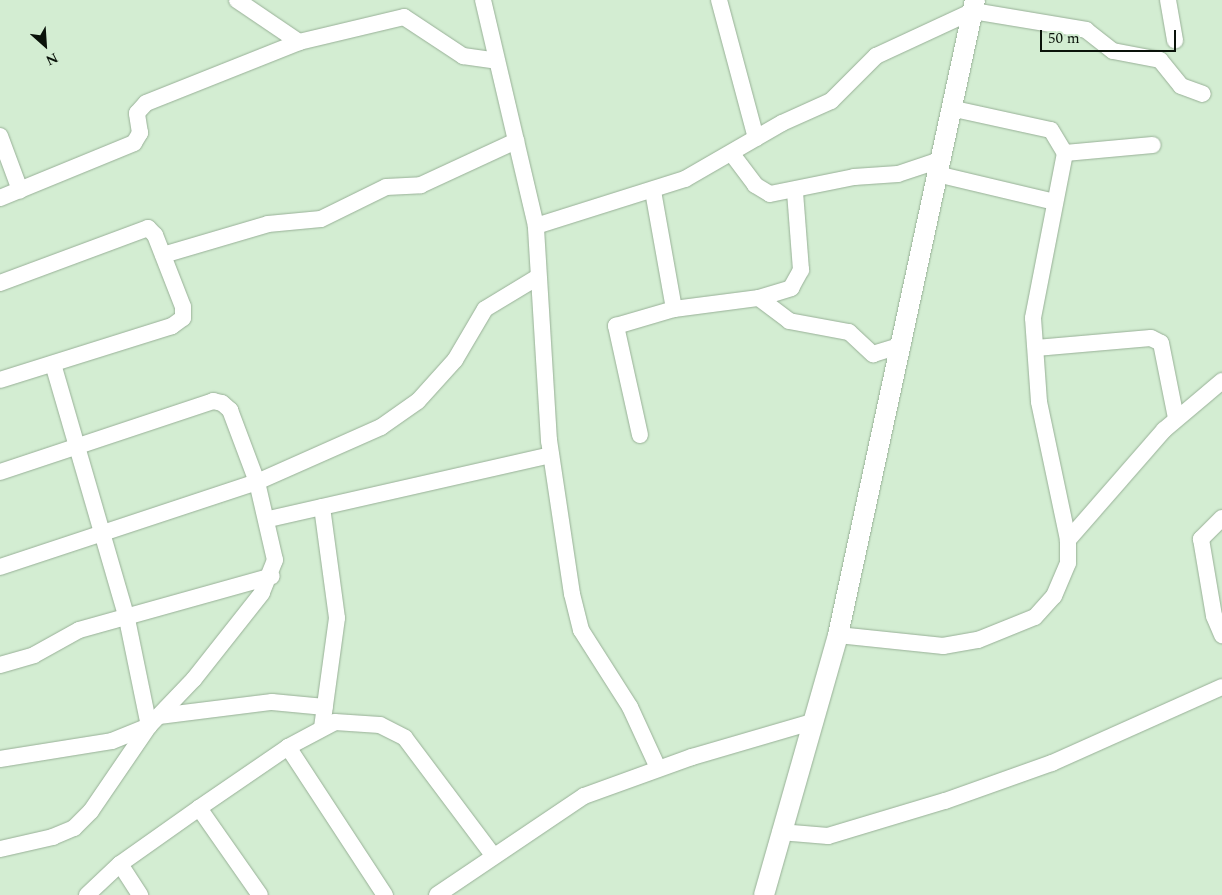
<!DOCTYPE html>
<html>
<head>
<meta charset="utf-8">
<style>
	body { margin:0 }
	#map { position:relative; width:1222px; height:895px; overflow:hidden; background:#d3edd2; font-family:Spectral,serif }
	div>[style] { position:absolute }
	.roads { filter:drop-shadow(0 0 1px #98b097) drop-shadow(0 0 1px #98b097) }
	.minor>* { height:16px; margin:-8px; padding:0 8px; transform-origin:8px; border-radius:8px; background:#fff }
	.tertiary>* { height:20px; margin:-10px; padding:0 10px; transform-origin:10px; border-radius:10px; background:#fff }
	span { translate:-50% -50%; white-space:nowrap; text-align:center; line-height:1.15; -webkit-text-stroke:5px #d3edd2; paint-order:stroke }
	.north { position:absolute; left:20px; top:20px; width:50px; height:50px; -webkit-text-stroke:4px #d3edd2; paint-order:stroke; rotate:154deg; font-size:14px; font-weight:700; line-height:20px; text-align:center; color:#0a130a }
	.north::after { content:''; display:block; margin:auto; width:18px; height:22px; background:#0a130a; clip-path:polygon(50% 0,100% 100%,50% 72%,0 100%) }
	.scale { position:absolute; left:1040px; top:30px; width:136px; height:22px; box-sizing:border-box; border:2px solid #0a130a; border-top:0; padding-left:6px; font-size:15px; line-height:18px; white-space:nowrap; color:#0a130a; -webkit-text-stroke:4px #d3edd2; paint-order:stroke }
</style>
</head>
<body>
<div id="map">
	<div class="roads">
		<div class="minor">
			<i style="left:237px;top:0;width:75px;rotate:34.1deg"></i>
			<i style="left:483px;top:0;width:232px;rotate:76.8deg"></i>
			<i style="left:719px;top:0;width:143px;rotate:75deg"></i>
			<i style="left:1168px;top:0;width:41px;rotate:80.1deg"></i>
			<i style="left:950px;top:108px;width:103px;rotate:12.3deg"></i>
			<i style="left:1051px;top:130px;width:27px;rotate:59deg"></i>
			<i style="left:1065px;top:153px;width:168px;rotate:101deg"></i>
			<i style="left:1033px;top:318px;width:84px;rotate:85.9deg"></i>
			<i style="left:1039px;top:402px;width:141px;rotate:78.1deg"></i>
			<i style="left:0;top:136px;width:58px;rotate:69.7deg"></i>
			<i style="left:1065px;top:153px;width:88px;rotate:-5.2deg"></i>
			<i style="left:732px;top:154px;width:39px;rotate:53deg"></i>
			<i style="left:755px;top:185px;width:17px;rotate:31deg"></i>
			<i style="left:770px;top:194px;width:86px;rotate:-11.4deg"></i>
			<i style="left:854px;top:177px;width:44px;rotate:-3.9deg"></i>
			<i style="left:898px;top:174px;width:47px;rotate:-18.4deg"></i>
			<i style="left:941px;top:175px;width:117px;rotate:13.3deg"></i>
			<i style="left:653px;top:191px;width:120px;rotate:79.9deg"></i>
			<i style="left:0;top:198px;width:145px;rotate:-22.3deg"></i>
			<i style="left:134px;top:143px;width:12px;rotate:-59deg"></i>
			<i style="left:140px;top:133px;width:20px;rotate:-99deg"></i>
			<i style="left:137px;top:113px;width:13px;rotate:-48deg"></i>
			<i style="left:146px;top:103px;width:165px;rotate:-21.7deg"></i>
			<i style="left:299px;top:42px;width:108px;rotate:-13.4deg"></i>
			<i style="left:404px;top:17px;width:71px;rotate:33.5deg"></i>
			<i style="left:463px;top:56px;width:34px;rotate:8deg"></i>
			<i style="left:163px;top:255px;width:109px;rotate:-16.4deg"></i>
			<i style="left:268px;top:224px;width:53px;rotate:-5.4deg"></i>
			<i style="left:321px;top:219px;width:72px;rotate:-26.2deg"></i>
			<i style="left:386px;top:187px;width:35px;rotate:-3deg"></i>
			<i style="left:421px;top:185px;width:105px;rotate:-24.9deg"></i>
			<i style="left:0;top:283px;width:158px;rotate:-20.4deg"></i>
			<i style="left:148px;top:228px;width:10px;rotate:45deg"></i>
			<i style="left:155px;top:235px;width:77px;rotate:68.7deg"></i>
			<i style="left:183px;top:307px;width:11px;rotate:90deg"></i>
			<i style="left:183px;top:318px;width:14px;rotate:144deg"></i>
			<i style="left:172px;top:326px;width:180px;rotate:162.6deg"></i>
			<i style="left:759px;top:298px;width:38px;rotate:37deg"></i>
			<i style="left:789px;top:321px;width:61px;rotate:10.4deg"></i>
			<i style="left:849px;top:332px;width:33px;rotate:43deg"></i>
			<i style="left:873px;top:354px;width:31px;rotate:-17deg"></i>
			<i style="left:1036px;top:348px;width:115px;rotate:-5deg"></i>
			<i style="left:1151px;top:338px;width:11px;rotate:27deg"></i>
			<i style="left:1161px;top:343px;width:76px;rotate:78.7deg"></i>
			<i style="left:53px;top:364px;width:266px;rotate:73.8deg"></i>
			<i style="left:127px;top:619px;width:109px;rotate:78.4deg"></i>
			<i style="left:640px;top:435px;width:112px;rotate:-102.4deg"></i>
			<i style="left:616px;top:326px;width:60px;rotate:-16.3deg"></i>
			<i style="left:674px;top:309px;width:86px;rotate:-7.4deg"></i>
			<i style="left:759px;top:298px;width:34px;rotate:-17deg"></i>
			<i style="left:791px;top:288px;width:21px;rotate:-61deg"></i>
			<i style="left:801px;top:270px;width:78px;rotate:-94.4deg"></i>
			<i style="left:0;top:472px;width:225px;rotate:-18.4deg"></i>
			<i style="left:213px;top:401px;width:9px;rotate:13deg"></i>
			<i style="left:222px;top:403px;width:11px;rotate:41deg"></i>
			<i style="left:230px;top:410px;width:77px;rotate:69.4deg"></i>
			<i style="left:257px;top:482px;width:80px;rotate:77deg"></i>
			<i style="left:275px;top:560px;width:35px;rotate:112deg"></i>
			<i style="left:262px;top:593px;width:110px;rotate:128.3deg"></i>
			<i style="left:194px;top:679px;width:65px;rotate:133.8deg"></i>
			<i style="left:149px;top:726px;width:103px;rotate:124.3deg"></i>
			<i style="left:91px;top:811px;width:24px;rotate:135deg"></i>
			<i style="left:74px;top:828px;width:23px;rotate:157deg"></i>
			<i style="left:53px;top:837px;width:54px;rotate:167.2deg"></i>
			<i style="left:322px;top:507px;width:112px;rotate:82.3deg"></i>
			<i style="left:337px;top:618px;width:111px;rotate:97.8deg"></i>
			<i style="left:1222px;top:518px;width:30px;rotate:135deg"></i>
			<i style="left:1201px;top:539px;width:78px;rotate:80.4deg"></i>
			<i style="left:1214px;top:616px;width:21px;rotate:67deg"></i>
			<i style="left:269px;top:519px;width:289px;rotate:-12.8deg"></i>
			<i style="left:0;top:567px;width:271px;rotate:-18.3deg"></i>
			<i style="left:257px;top:482px;width:136px;rotate:-23.9deg"></i>
			<i style="left:381px;top:427px;width:45px;rotate:-35.1deg"></i>
			<i style="left:418px;top:401px;width:55px;rotate:-47.9deg"></i>
			<i style="left:455px;top:360px;width:59px;rotate:-59.5deg"></i>
			<i style="left:485px;top:309px;width:62px;rotate:-31.1deg"></i>
			<i style="left:838px;top:635px;width:106px;rotate:6deg"></i>
			<i style="left:943px;top:646px;width:36px;rotate:-10deg"></i>
			<i style="left:978px;top:640px;width:61px;rotate:-22deg"></i>
			<i style="left:1035px;top:617px;width:28px;rotate:-48deg"></i>
			<i style="left:1054px;top:596px;width:36px;rotate:-67deg"></i>
			<i style="left:1068px;top:563px;width:23px;rotate:-90deg"></i>
			<i style="left:1068px;top:540px;width:146px;rotate:-48.9deg"></i>
			<i style="left:1164px;top:430px;width:76px;rotate:-40.2deg"></i>
			<i style="left:0;top:665px;width:35px;rotate:-16deg"></i>
			<i style="left:34px;top:655px;width:51px;rotate:-29.1deg"></i>
			<i style="left:79px;top:630px;width:200px;rotate:-15.6deg"></i>
			<i style="left:159px;top:716px;width:114px;rotate:-7.1deg"></i>
			<i style="left:272px;top:702px;width:53px;rotate:5.4deg"></i>
			<i style="left:288px;top:747px;width:53px;rotate:-28deg"></i>
			<i style="left:335px;top:722px;width:45px;rotate:3.8deg"></i>
			<i style="left:380px;top:725px;width:28px;rotate:27deg"></i>
			<i style="left:405px;top:738px;width:146px;rotate:53.1deg"></i>
			<i style="left:0;top:759px;width:113px;rotate:-9.1deg"></i>
			<i style="left:112px;top:741px;width:40px;rotate:-22deg"></i>
			<i style="left:658px;top:768px;width:67px;rotate:-114.7deg"></i>
			<i style="left:630px;top:707px;width:91px;rotate:-122.5deg"></i>
			<i style="left:581px;top:630px;width:37px;rotate:-104deg"></i>
			<i style="left:572px;top:594px;width:155px;rotate:-98.5deg"></i>
			<i style="left:549px;top:441px;width:215px;rotate:-93.5deg"></i>
			<i style="left:536px;top:226px;width:156px;rotate:-17.5deg"></i>
			<i style="left:685px;top:179px;width:112px;rotate:-30deg"></i>
			<i style="left:782px;top:123px;width:54px;rotate:-24.2deg"></i>
			<i style="left:831px;top:101px;width:64px;rotate:-45deg"></i>
			<i style="left:876px;top:56px;width:107px;rotate:-24.9deg"></i>
			<i style="left:973px;top:11px;width:115px;rotate:9.5deg"></i>
			<i style="left:1086px;top:30px;width:34px;rotate:38deg"></i>
			<i style="left:1113px;top:51px;width:48px;rotate:10.8deg"></i>
			<i style="left:1160px;top:60px;width:33px;rotate:51deg"></i>
			<i style="left:1181px;top:86px;width:23px;rotate:20deg"></i>
			<i style="left:199px;top:808px;width:108px;rotate:-34.4deg"></i>
			<i style="left:288px;top:747px;width:177px;rotate:56.8deg"></i>
			<i style="left:780px;top:832px;width:48px;rotate:4.8deg"></i>
			<i style="left:828px;top:836px;width:122px;rotate:-16.7deg"></i>
			<i style="left:945px;top:801px;width:114px;rotate:-19.6deg"></i>
			<i style="left:1052px;top:763px;width:186px;rotate:-24.1deg"></i>
			<i style="left:120px;top:864px;width:37px;rotate:57deg"></i>
			<i style="left:87px;top:895px;width:45px;rotate:-43.2deg"></i>
			<i style="left:120px;top:864px;width:97px;rotate:-35.3deg"></i>
			<i style="left:199px;top:808px;width:106px;rotate:55deg"></i>
			<i style="left:437px;top:895px;width:177px;rotate:-34deg"></i>
			<i style="left:584px;top:796px;width:115px;rotate:-19.9deg"></i>
			<i style="left:692px;top:757px;width:128px;rotate:-16.3deg"></i>
		</div>
		<div class="tertiary">
			<i style="left:764px;top:895px;width:270px;rotate:-74.1deg"></i>
			<i style="left:838px;top:635px;width:650px;rotate:-77.83deg"></i>
		</div>
	</div>
	<div class="north">N</div>
	<div class="scale">50 m</div>
</div>
</body>
</html>
